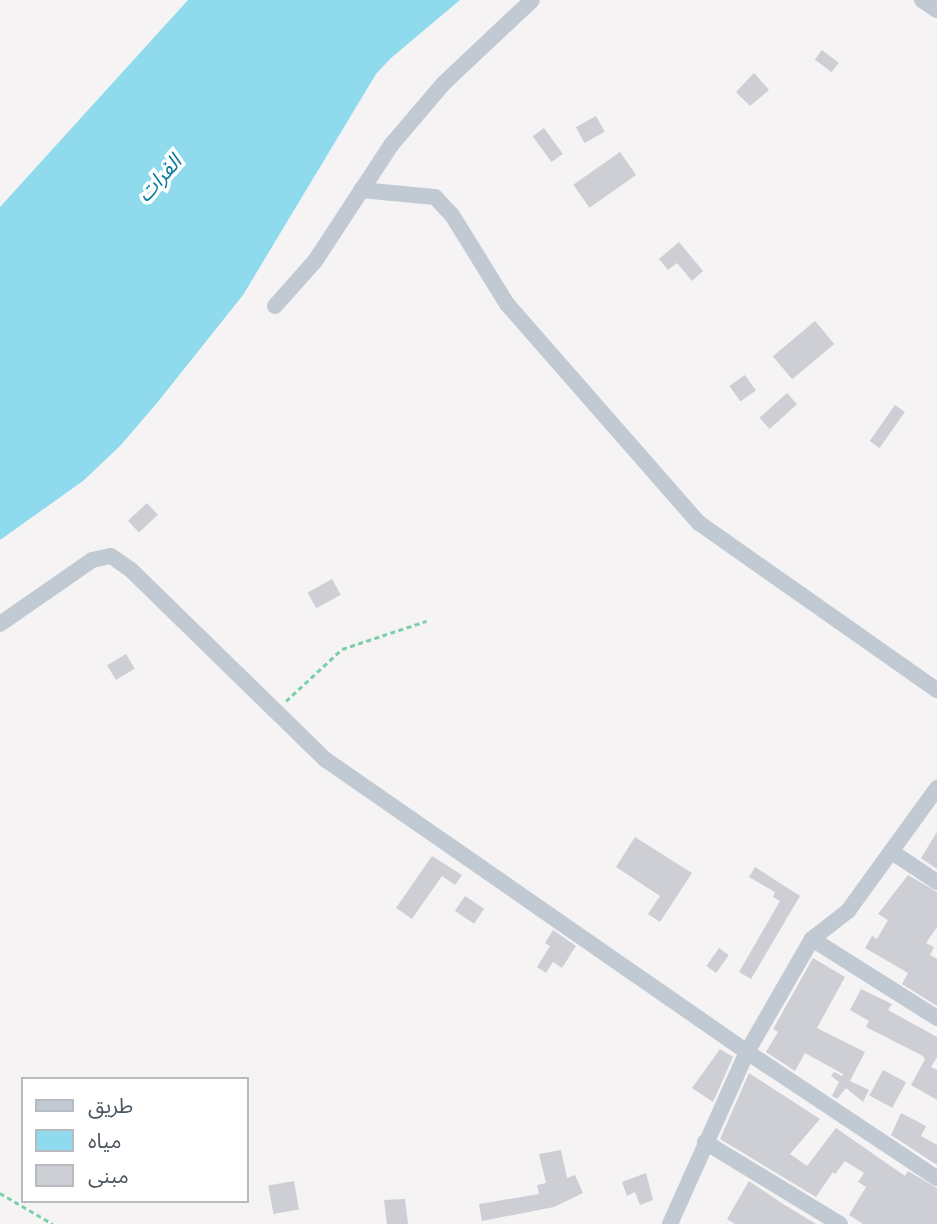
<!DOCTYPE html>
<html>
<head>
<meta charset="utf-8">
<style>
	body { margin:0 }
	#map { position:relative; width:937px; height:1224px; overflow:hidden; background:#f5f3f3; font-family:"Varela Round","Noto Sans Arabic",sans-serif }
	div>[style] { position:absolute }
	.water>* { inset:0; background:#90daee }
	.building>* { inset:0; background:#cdcfd5; transform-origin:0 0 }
	.path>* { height:2.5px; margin-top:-1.25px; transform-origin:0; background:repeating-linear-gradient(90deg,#7ad0a6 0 5px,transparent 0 8.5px) }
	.minor>* { height:16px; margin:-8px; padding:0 8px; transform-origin:8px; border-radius:8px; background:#c1cad2 }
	span { translate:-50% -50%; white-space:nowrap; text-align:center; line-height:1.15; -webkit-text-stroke:7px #fff; paint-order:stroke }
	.water-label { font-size:21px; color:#0c7c9b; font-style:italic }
	.legend { position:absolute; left:21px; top:1077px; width:228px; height:126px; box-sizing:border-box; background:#fff; border:2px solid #b7bbc0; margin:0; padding:9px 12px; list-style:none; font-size:21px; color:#4a5661 }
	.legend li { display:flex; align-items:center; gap:14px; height:35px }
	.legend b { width:35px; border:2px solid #b7bbc0 }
</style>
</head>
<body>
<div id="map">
	<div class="water">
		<i style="clip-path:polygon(188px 0,460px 0,391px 58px,376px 74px,243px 295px,157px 403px,120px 446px,83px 481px,0 540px,0 207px)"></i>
	</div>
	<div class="building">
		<i style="left:822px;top:50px;width:21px;height:12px;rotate:37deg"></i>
		<i style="clip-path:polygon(754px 73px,769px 90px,750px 106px,736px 92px)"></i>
		<i style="left:596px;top:116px;width:18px;height:23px;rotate:61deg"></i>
		<i style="left:544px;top:128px;width:32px;height:14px;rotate:54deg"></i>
		<i style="left:620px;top:152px;width:28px;height:57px;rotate:55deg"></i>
		<i style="clip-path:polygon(679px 242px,703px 271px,692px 281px,677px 263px,668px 270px,659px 259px)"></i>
		<i style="left:815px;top:321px;width:30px;height:55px;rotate:50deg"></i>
		<i style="left:745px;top:375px;width:19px;height:19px;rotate:55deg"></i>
		<i style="left:787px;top:393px;width:15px;height:37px;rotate:48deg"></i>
		<i style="left:895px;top:405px;width:12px;height:44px;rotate:35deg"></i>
		<i style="left:147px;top:503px;width:16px;height:26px;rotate:47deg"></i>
		<i style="left:332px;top:579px;width:18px;height:28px;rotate:61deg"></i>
		<i style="left:126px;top:654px;width:17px;height:22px;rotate:59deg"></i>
		<i style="clip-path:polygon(937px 832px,937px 869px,921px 858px)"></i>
		<i style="clip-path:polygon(635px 837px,692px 873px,660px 922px,648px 914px,660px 896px,616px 867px)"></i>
		<i style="clip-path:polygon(432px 856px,462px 875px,455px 885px,442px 876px,412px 919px,396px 908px)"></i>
		<i style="clip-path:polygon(755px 867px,800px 896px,751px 979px,739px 972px,780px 901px,773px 897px,775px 892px,749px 877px)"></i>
		<i style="clip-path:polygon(908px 875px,937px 892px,937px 927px,926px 943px,934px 947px,930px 955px,937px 959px,937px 1006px,902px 984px,908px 973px,865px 948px,872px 936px,877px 939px,888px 920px,878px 914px)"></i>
		<i style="left:465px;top:896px;width:23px;height:18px;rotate:34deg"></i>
		<i style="clip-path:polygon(553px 930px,576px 946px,562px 968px,553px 962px,546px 973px,537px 967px,550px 946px,545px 943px)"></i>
		<i style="left:719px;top:948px;width:12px;height:22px;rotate:35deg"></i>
		<i style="clip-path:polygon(813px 958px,845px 977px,817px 1028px,865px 1052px,850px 1081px,869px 1090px,863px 1102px,846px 1088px,837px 1099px,832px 1096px,839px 1082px,831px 1076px,834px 1072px,842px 1076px,843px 1074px,805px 1053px,795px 1071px,766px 1052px,778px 1032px,773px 1029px)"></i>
		<i style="clip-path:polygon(861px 989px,892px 1004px,888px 1010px,937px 1037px,937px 1057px,931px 1067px,937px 1070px,937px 1100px,911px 1085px,925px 1059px,923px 1056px,866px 1027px,869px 1021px,850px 1010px)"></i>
		<i style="clip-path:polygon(720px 1049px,733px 1057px,713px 1102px,692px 1088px)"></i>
		<i style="left:883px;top:1070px;width:26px;height:29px;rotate:28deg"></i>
		<i style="clip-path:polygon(749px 1073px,820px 1119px,790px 1154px,807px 1166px,836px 1128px,905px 1176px,908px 1171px,937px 1188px,937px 1224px,863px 1224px,849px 1215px,866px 1187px,858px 1182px,864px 1173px,845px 1161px,835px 1174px,833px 1172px,816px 1197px,720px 1139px)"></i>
		<i style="clip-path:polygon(901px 1113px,926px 1126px,921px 1136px,937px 1145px,937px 1165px,891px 1135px)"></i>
		<i style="clip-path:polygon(561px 1150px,567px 1178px,575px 1175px,583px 1193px,554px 1207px,482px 1221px,479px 1204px,539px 1194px,537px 1185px,546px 1183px,539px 1154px)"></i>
		<i style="clip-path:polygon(646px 1173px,653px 1200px,640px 1205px,635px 1192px,627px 1196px,622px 1182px)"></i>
		<i style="left:294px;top:1181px;width:29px;height:26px;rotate:80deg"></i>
		<i style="clip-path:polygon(749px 1181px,783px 1204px,816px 1224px,735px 1224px,727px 1219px)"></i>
		<i style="clip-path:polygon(405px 1199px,408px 1224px,387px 1224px,384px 1200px)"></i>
	</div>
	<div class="path">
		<i style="left:286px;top:701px;width:76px;rotate:-42.9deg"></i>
		<i style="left:342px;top:649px;width:89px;rotate:-18.4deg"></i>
		<i style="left:0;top:1193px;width:61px;rotate:30.3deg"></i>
	</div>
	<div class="minor">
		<i style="left:922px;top:0;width:18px;rotate:34deg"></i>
		<i style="left:361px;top:190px;width:74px;rotate:5.4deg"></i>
		<i style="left:435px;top:197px;width:25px;rotate:47deg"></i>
		<i style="left:452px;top:215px;width:105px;rotate:58.3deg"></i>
		<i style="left:507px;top:304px;width:291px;rotate:48.8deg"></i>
		<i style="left:699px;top:523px;width:291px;rotate:35.1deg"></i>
		<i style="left:275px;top:306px;width:60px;rotate:-48.4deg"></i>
		<i style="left:315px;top:261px;width:140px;rotate:-56.7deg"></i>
		<i style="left:392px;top:144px;width:79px;rotate:-49.6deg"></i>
		<i style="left:443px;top:84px;width:122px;rotate:-43.3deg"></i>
		<i style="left:0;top:624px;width:112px;rotate:-34.8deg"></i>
		<i style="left:92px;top:560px;width:19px;rotate:-12deg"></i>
		<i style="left:111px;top:556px;width:24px;rotate:35deg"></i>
		<i style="left:131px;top:570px;width:272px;rotate:44.3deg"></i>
		<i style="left:326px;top:760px;width:512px;rotate:34.74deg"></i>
		<i style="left:747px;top:1052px;width:228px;rotate:33.6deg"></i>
		<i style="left:892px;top:852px;width:54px;rotate:33.7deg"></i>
		<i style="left:812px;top:939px;width:148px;rotate:32.3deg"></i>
		<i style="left:705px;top:1142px;width:158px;rotate:31.3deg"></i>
		<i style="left:670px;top:1224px;width:188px;rotate:-65.9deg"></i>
		<i style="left:747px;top:1052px;width:130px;rotate:-60.1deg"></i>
		<i style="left:812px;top:939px;width:46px;rotate:-37.9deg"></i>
		<i style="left:848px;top:911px;width:152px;rotate:-54.1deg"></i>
	</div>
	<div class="water-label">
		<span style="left:160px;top:179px;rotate:-48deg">الفرات</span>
	</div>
	<ul class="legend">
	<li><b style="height:9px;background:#c1cad2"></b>طريق</li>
	<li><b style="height:19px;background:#90daee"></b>مياه</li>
	<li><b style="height:19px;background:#cdcfd5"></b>مبنى</li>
	</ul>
</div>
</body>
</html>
